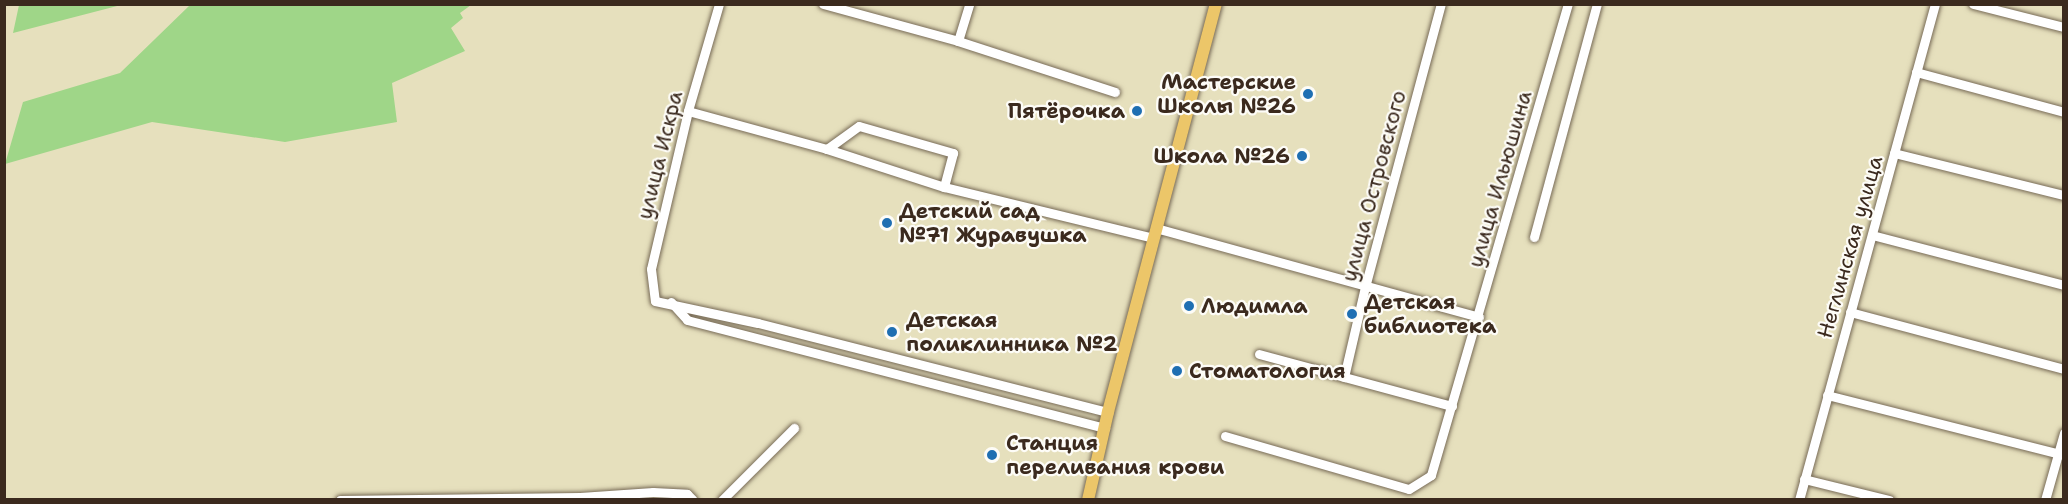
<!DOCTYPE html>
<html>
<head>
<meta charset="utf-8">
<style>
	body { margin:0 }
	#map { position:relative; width:2068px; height:504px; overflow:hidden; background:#e6e0bd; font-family:"Shantell Sans",sans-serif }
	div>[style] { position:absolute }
	.green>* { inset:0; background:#9fd688 }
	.roads { filter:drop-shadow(0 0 2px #776a56) drop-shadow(0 0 2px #776a56) }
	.minor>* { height:9px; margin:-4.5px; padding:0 4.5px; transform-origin:4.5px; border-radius:4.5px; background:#fff }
	.major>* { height:12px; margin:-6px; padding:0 6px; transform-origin:6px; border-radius:6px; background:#ecc669 }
	.dots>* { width:16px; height:16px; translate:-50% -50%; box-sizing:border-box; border:3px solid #fdfcf7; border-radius:50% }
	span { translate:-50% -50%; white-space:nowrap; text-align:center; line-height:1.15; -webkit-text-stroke:4.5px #fdfcf7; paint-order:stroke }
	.poi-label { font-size:21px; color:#3b2a1e; font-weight:700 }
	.right { translate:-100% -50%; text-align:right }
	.left { translate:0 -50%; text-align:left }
	.street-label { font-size:21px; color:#3b2a1e }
	.frame { position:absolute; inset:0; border:6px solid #3b2a1e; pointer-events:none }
</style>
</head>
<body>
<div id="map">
	<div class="green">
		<i style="clip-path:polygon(19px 5px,19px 4px,121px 5px,13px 33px)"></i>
		<i style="clip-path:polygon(190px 5px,190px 4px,471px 5px,460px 13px,463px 18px,451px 28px,465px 51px,392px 83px,397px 122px,285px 142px,152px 122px,5px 164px,23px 102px,120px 73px)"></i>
	</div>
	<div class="roads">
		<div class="minor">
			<i style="left:719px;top:4px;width:111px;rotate:106.2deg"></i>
			<i style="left:688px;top:111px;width:162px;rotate:103.2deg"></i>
			<i style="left:651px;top:269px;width:32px;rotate:83deg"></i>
			<i style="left:655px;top:301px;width:105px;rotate:12.1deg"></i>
			<i style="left:758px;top:323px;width:361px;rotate:14.3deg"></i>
			<i style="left:823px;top:4px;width:140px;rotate:15.3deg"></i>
			<i style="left:958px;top:41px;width:39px;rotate:-73deg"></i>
			<i style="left:1973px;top:4px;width:94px;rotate:14.2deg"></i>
			<i style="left:958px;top:41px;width:165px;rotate:18deg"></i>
			<i style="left:1916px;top:72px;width:153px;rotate:15.1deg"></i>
			<i style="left:688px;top:111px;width:144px;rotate:15.3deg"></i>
			<i style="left:827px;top:149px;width:39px;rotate:-36deg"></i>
			<i style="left:859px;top:126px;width:98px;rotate:16deg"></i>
			<i style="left:953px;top:153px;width:35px;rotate:105deg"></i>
			<i style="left:944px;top:187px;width:216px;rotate:13.7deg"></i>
			<i style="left:827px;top:149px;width:123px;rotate:18deg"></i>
			<i style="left:1894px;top:153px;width:175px;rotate:13.9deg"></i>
			<i style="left:1156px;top:228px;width:335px;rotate:15.4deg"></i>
			<i style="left:1872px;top:235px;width:198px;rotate:14.6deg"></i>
			<i style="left:1534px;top:237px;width:241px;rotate:-74.9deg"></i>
			<i style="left:671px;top:302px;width:24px;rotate:48deg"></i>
			<i style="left:687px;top:320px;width:432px;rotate:14.5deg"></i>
			<i style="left:1850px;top:312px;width:221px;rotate:14.9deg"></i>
			<i style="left:1259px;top:354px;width:200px;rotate:15.1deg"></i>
			<i style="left:1344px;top:377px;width:92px;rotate:-76.9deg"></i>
			<i style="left:1365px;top:287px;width:293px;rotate:-75deg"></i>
			<i style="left:1827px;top:395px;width:244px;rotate:14.2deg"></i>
			<i style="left:1225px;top:436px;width:191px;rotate:16.1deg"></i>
			<i style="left:1409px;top:489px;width:26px;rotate:-32deg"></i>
			<i style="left:1431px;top:475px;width:491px;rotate:-73.8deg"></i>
			<i style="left:1804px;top:479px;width:88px;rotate:13.9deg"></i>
			<i style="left:340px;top:500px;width:240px;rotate:-0.7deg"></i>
			<i style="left:580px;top:497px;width:73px;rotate:-3.9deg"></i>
			<i style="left:653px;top:492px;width:34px;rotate:3deg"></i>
			<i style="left:687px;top:494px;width:8px;rotate:45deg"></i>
			<i style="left:722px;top:500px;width:102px;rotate:-45deg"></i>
			<i style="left:1799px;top:500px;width:514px;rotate:-74.67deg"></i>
			<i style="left:2045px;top:500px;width:70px;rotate:-74.2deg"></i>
		</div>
		<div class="major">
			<i style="left:1088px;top:500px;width:90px;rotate:-77.2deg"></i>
			<i style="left:1108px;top:412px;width:422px;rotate:-75.2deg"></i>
		</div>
	</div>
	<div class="dots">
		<i style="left:1308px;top:94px;background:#1f6fb2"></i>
		<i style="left:1137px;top:111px;background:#1f6fb2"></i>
		<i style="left:1302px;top:156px;background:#1f6fb2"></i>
		<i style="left:887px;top:223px;background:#1f6fb2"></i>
		<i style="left:1189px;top:306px;background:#1f6fb2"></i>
		<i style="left:1352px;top:314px;background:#1f6fb2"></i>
		<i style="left:892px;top:332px;background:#1f6fb2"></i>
		<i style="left:1177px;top:371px;background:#1f6fb2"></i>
		<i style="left:992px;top:455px;background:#1f6fb2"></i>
	</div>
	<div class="poi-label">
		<span class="right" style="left:1296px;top:94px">Мастерские<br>Школы №26</span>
		<span class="right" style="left:1125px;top:111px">Пятёрочка</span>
		<span class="right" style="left:1290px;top:156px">Школа №26</span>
		<span class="left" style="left:899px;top:223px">Детский сад<br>№71 Журавушка</span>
		<span class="left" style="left:1364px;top:314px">Детская<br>библиотека</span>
		<span class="left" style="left:1201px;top:306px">Людимла</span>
		<span class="left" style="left:906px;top:332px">Детская<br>поликлинника №2</span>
		<span class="left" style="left:1189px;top:371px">Стоматология</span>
		<span class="left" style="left:1006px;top:455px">Станция<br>переливания крови</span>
	</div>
	<div class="street-label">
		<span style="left:660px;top:155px;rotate:-76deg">улица Искра</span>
		<span style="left:1500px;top:179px;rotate:-74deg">улица Ильюшина</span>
		<span style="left:1374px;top:186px;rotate:-75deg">улица Островского</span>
		<span style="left:1850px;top:247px;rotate:-74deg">Неглинская улица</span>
	</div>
	<div class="frame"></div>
</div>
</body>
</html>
